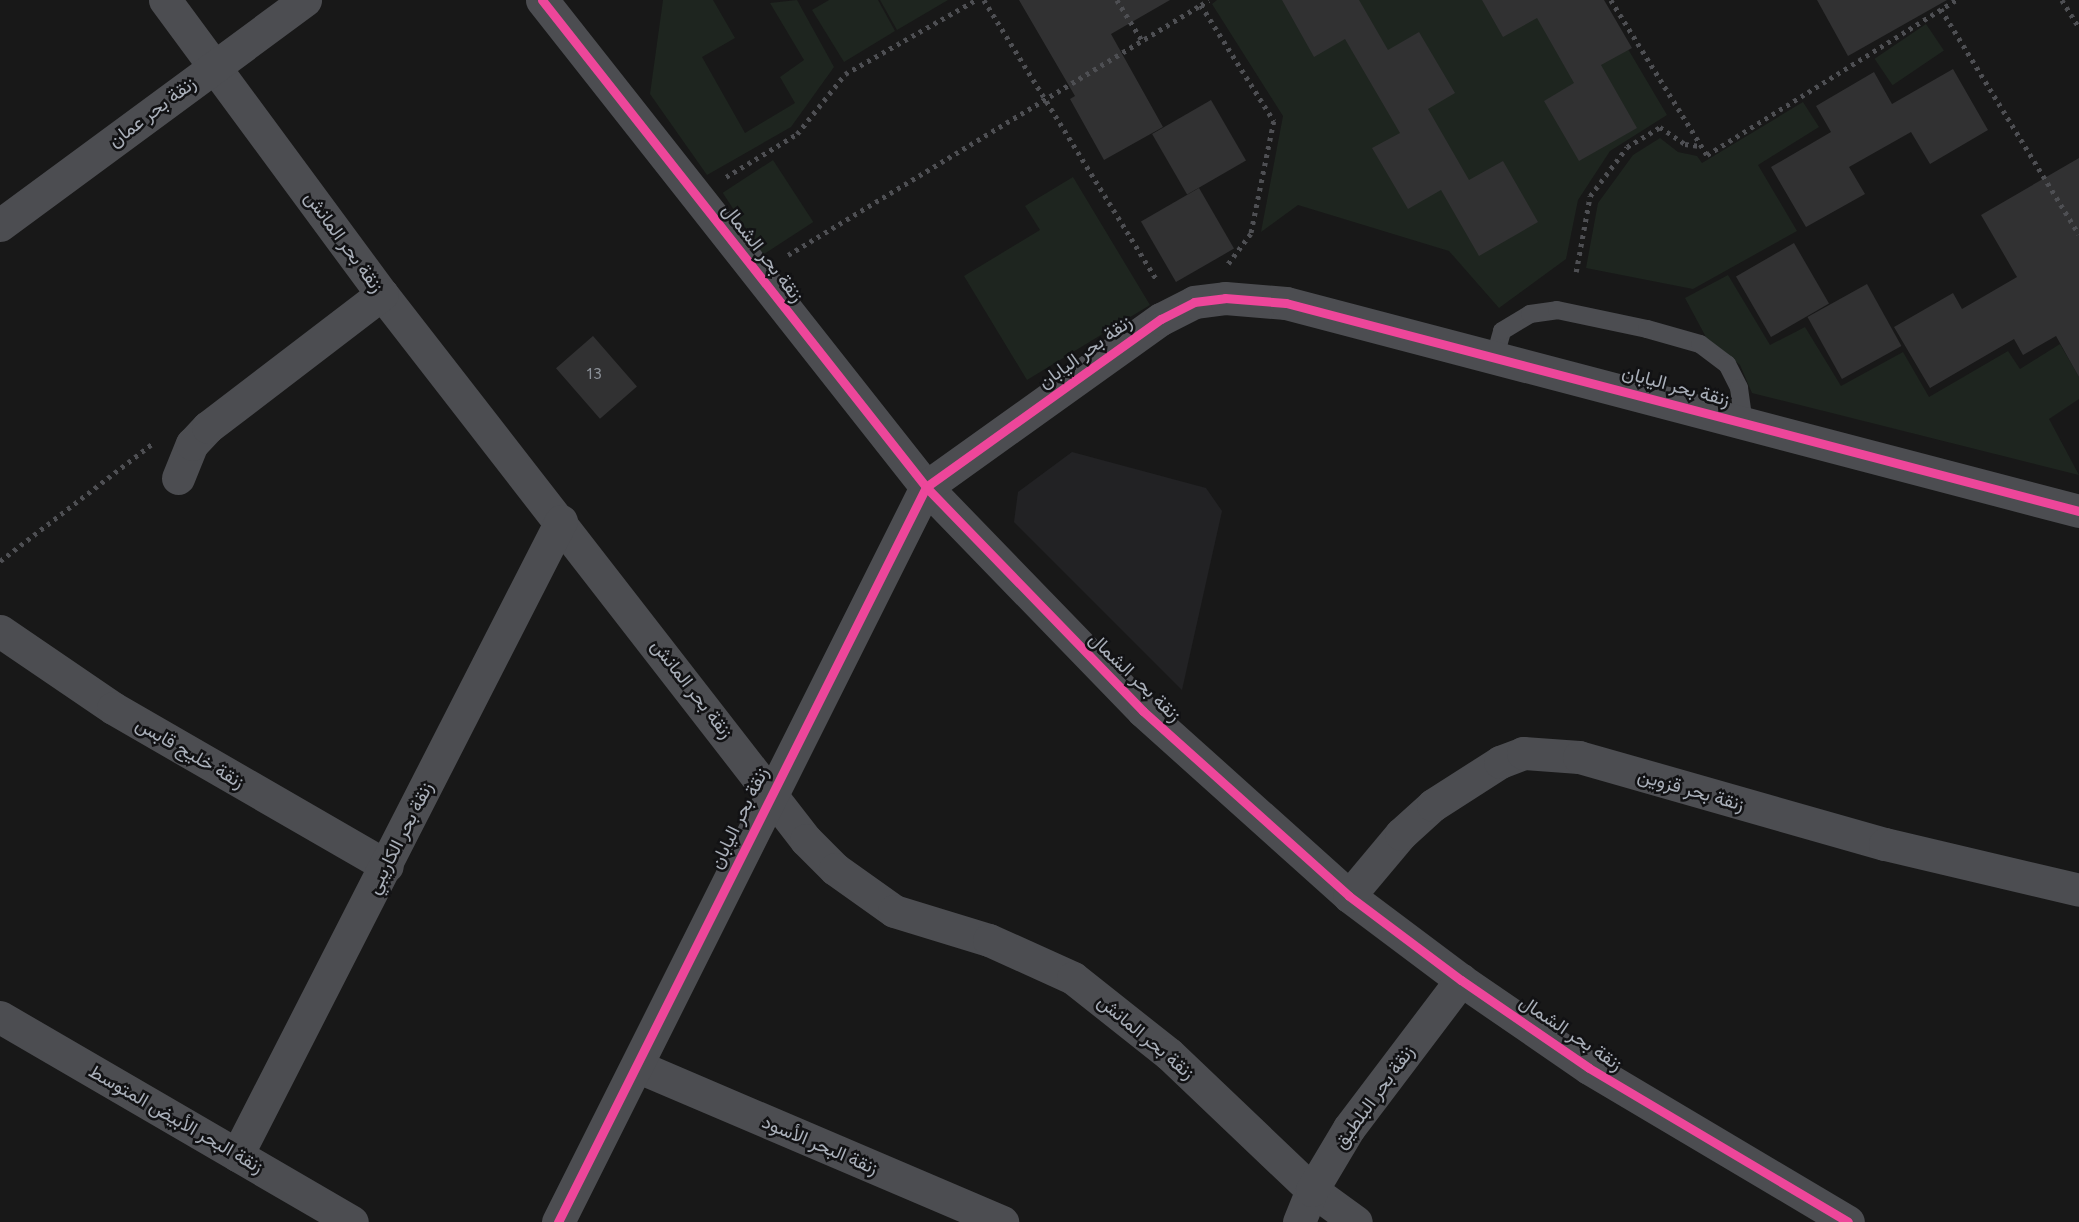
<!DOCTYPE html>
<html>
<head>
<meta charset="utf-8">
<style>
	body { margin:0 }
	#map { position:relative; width:2079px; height:1222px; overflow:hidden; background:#181818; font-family:Figtree,Vazirmatn,sans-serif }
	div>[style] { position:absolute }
	.built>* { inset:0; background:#222224 }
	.green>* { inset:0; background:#1e251f; transform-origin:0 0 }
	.building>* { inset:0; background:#313132; transform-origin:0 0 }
	.path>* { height:4.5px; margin-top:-2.25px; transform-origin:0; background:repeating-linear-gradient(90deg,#4e4f53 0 3.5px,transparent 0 8.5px) }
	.service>* { height:18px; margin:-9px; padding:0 9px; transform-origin:9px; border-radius:9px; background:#4c4d51 }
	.minor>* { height:33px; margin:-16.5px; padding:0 16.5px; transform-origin:16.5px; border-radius:16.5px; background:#4c4d51 }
	.cycleway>* { height:9px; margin:-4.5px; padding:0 4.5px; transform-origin:4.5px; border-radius:4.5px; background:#ed469a }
	span { translate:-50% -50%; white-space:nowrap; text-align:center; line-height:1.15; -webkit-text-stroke:5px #121214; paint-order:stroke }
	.number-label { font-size:16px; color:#8b9097 }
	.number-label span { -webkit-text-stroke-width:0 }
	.street-label { font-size:19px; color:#a9afb9 }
</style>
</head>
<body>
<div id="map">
	<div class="built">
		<i style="clip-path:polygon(1072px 452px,1206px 488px,1222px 511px,1182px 690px,1014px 522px,1018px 492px)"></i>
	</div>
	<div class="green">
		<i style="clip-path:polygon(663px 0,713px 0,735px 38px,702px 57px,745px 133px,795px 103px,780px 77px,804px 60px,770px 3px,797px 0,834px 67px,791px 127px,707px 175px,650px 94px)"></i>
		<i style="clip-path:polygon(829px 0,878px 0,895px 31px,844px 62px,812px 10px)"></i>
		<i style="clip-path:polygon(880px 0,948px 0,897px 30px)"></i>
		<i style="clip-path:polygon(1217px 0,1599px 0,1667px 115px,1610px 151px,1578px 200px,1566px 259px,1499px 308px,1449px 251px,1298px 205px,1261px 232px,1283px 116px,1212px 4px)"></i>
		<i style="left:1926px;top:24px;width:32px;height:62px;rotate:56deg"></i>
		<i style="clip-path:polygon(1803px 102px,1819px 127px,1758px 165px,1797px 231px,1693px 289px,1586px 268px,1598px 203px,1633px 155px,1660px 138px,1678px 152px,1697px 156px,1702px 163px)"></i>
		<i style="left:773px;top:160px;width:74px;height:60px;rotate:57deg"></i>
		<i style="clip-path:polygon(1073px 177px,1150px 305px,1027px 380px,964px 276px,1040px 230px,1025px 206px)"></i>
		<i style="clip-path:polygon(1728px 275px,1770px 345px,1805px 327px,1841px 386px,1903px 352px,1929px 397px,2008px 351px,2020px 369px,2060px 344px,2079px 377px,2079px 399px,2049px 419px,2079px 475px,1752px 393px,1740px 365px,1707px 339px,1685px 298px)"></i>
	</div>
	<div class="building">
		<i style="clip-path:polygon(1019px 0,1170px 0,1111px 34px,1163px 127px,1104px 160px,1070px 99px,1075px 96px)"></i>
		<i style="clip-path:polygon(1282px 0,1359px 0,1388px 50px,1419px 32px,1455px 93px,1428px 109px,1469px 180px,1503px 161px,1538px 222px,1479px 256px,1441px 190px,1408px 209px,1372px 148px,1400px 133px,1345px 39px,1314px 57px)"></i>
		<i style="clip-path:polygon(1482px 0,1604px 0,1632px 48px,1601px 65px,1637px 128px,1579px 161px,1544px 101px,1574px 83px,1537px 18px,1503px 37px)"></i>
		<i style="clip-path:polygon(1817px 0,1947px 0,1848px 56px)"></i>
		<i style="clip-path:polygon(1953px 69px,1988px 130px,1930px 164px,1911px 132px,1849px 167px,1865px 194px,1806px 227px,1771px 167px,1831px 132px,1816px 106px,1874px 72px,1892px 104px)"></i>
		<i style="left:1211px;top:100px;width:70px;height:68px;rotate:60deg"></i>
		<i style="clip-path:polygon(2079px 158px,2079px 377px,2056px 336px,2023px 355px,2014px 339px,1930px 388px,1894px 327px,1953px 293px,1962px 309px,2017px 277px,1981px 215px)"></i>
		<i style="left:1199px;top:188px;width:70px;height:67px;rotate:60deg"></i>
		<i style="left:1794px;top:243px;width:70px;height:67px;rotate:60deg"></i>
		<i style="left:1867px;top:284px;width:71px;height:68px;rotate:61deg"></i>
		<i style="left:593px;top:336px;width:67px;height:49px;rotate:49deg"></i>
	</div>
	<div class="path">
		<i style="left:984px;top:0;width:329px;rotate:58.3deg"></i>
		<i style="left:1117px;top:0;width:49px;rotate:58.2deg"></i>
		<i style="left:1611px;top:0;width:182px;rotate:58.2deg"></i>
		<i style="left:1707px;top:155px;width:293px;rotate:-31.9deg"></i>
		<i style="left:2062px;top:0;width:32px;rotate:58deg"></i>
		<i style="left:1201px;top:5px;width:9px;rotate:-32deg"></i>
		<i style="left:1941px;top:9px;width:264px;rotate:58.5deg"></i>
		<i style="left:726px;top:177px;width:83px;rotate:-31.2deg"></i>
		<i style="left:797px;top:134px;width:77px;rotate:-51.3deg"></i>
		<i style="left:845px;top:74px;width:150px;rotate:-29.5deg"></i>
		<i style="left:788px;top:255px;width:483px;rotate:-31.2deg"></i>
		<i style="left:1201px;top:5px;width:137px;rotate:57.8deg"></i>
		<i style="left:1274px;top:121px;width:115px;rotate:101.5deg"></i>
		<i style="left:1251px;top:234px;width:38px;rotate:127deg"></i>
		<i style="left:1576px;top:272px;width:77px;rotate:-79.6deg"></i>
		<i style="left:1590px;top:196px;width:61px;rotate:-52.9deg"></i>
		<i style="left:1627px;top:147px;width:39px;rotate:-31deg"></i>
		<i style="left:1660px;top:127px;width:30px;rotate:34deg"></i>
		<i style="left:1685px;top:144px;width:15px;rotate:8deg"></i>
		<i style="left:0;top:561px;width:192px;rotate:-37.6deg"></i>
	</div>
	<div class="service">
		<i style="left:1495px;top:356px;width:26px;rotate:-74deg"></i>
		<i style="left:1502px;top:331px;width:33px;rotate:-31deg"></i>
		<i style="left:1530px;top:314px;width:27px;rotate:-8deg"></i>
		<i style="left:1557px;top:310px;width:92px;rotate:11.9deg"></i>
		<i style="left:1647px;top:329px;width:55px;rotate:15.8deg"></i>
		<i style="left:1700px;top:344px;width:34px;rotate:37deg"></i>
		<i style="left:1727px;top:364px;width:27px;rotate:63deg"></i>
		<i style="left:1739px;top:388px;width:35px;rotate:82deg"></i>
	</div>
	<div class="minor">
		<i style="left:165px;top:0;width:365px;rotate:53.6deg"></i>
		<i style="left:382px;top:294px;width:691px;rotate:52.17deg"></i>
		<i style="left:806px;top:840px;width:41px;rotate:45deg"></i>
		<i style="left:835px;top:869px;width:72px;rotate:35.4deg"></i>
		<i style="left:894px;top:911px;width:99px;rotate:17deg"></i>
		<i style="left:989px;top:940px;width:92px;rotate:24.3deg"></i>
		<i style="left:1073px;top:978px;width:122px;rotate:38.4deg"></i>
		<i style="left:1169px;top:1054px;width:197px;rotate:43.6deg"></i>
		<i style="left:1312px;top:1190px;width:54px;rotate:36deg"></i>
		<i style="left:542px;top:0;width:620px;rotate:51.74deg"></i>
		<i style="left:926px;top:487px;width:312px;rotate:45.9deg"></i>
		<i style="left:1143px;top:711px;width:277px;rotate:41.9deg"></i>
		<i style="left:1349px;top:896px;width:140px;rotate:36.9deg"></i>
		<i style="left:1461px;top:980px;width:155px;rotate:34.5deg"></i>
		<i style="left:1589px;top:1068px;width:301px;rotate:30.7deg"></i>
		<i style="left:0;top:225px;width:379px;rotate:-36.4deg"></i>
		<i style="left:178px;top:478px;width:37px;rotate:-68deg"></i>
		<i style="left:192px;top:444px;width:23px;rotate:-47deg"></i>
		<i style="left:208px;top:427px;width:219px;rotate:-37.4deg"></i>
		<i style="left:0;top:631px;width:137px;rotate:34.3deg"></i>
		<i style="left:113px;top:708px;width:316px;rotate:30deg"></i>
		<i style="left:1349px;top:896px;width:81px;rotate:-50deg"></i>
		<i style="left:1401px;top:834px;width:43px;rotate:-42.2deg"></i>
		<i style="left:1433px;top:805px;width:80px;rotate:-32.7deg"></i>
		<i style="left:1500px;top:762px;width:25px;rotate:-21deg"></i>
		<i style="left:1523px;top:753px;width:56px;rotate:4.1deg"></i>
		<i style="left:1579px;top:757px;width:318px;rotate:15.9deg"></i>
		<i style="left:1885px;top:844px;width:199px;rotate:13.3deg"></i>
		<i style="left:0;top:1017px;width:407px;rotate:30.2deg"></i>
		<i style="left:639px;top:1067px;width:395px;rotate:23.1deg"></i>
		<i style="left:237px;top:1155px;width:712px;rotate:-62.93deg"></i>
		<i style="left:558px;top:1222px;width:822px;rotate:-63.4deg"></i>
		<i style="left:926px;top:487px;width:289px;rotate:-35.6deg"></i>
		<i style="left:1161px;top:319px;width:37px;rotate:-27deg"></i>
		<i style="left:1194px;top:302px;width:31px;rotate:-7deg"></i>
		<i style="left:1225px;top:298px;width:61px;rotate:4.7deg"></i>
		<i style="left:1286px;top:303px;width:820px;rotate:14.7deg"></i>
		<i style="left:1299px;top:1222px;width:35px;rotate:-68deg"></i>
		<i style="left:1312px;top:1190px;width:72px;rotate:-59.2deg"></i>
		<i style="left:1349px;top:1128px;width:186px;rotate:-52.9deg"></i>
	</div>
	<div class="cycleway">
		<i style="left:542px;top:0;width:620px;rotate:51.74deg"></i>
		<i style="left:926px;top:487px;width:312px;rotate:45.9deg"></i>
		<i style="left:1143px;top:711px;width:277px;rotate:41.9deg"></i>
		<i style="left:1349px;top:896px;width:140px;rotate:36.9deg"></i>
		<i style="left:1461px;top:980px;width:155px;rotate:34.5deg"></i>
		<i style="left:1589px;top:1068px;width:301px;rotate:30.7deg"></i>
		<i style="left:558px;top:1222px;width:822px;rotate:-63.4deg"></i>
		<i style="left:926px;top:487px;width:289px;rotate:-35.6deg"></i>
		<i style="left:1161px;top:319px;width:37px;rotate:-27deg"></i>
		<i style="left:1194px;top:302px;width:31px;rotate:-7deg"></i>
		<i style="left:1225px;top:298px;width:61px;rotate:4.7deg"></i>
		<i style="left:1286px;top:303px;width:820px;rotate:14.7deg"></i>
	</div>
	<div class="number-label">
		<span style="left:594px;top:374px">13</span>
	</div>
	<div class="street-label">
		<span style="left:152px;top:112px;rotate:-37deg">زنقة بحر عمان</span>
		<span style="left:344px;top:242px;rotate:54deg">زنقة بحر المانش</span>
		<span style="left:763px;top:253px;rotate:52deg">زنقة بحر الشمال</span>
		<span style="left:1085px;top:352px;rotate:-36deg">زنقة بحر اليابان</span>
		<span style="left:1676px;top:386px;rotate:15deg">زنقة بحر اليابان</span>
		<span style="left:1135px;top:677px;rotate:44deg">زنقة بحر الشمال</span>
		<span style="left:692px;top:689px;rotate:52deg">زنقة بحر المانش</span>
		<span style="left:190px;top:753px;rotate:30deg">زنقة خليج قابس</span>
		<span style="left:1691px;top:790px;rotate:16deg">زنقة بحر قزوين</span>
		<span style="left:739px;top:818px;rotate:-64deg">زنقة بحر اليابان</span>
		<span style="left:400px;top:838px;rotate:-63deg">زنقة بحر الكاريبي</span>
		<span style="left:1571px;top:1033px;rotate:34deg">زنقة بحر الشمال</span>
		<span style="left:1146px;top:1037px;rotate:40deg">زنقة بحر المانش</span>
		<span style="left:1374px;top:1097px;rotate:-54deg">زنقة بحر البلطيق</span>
		<span style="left:176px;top:1119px;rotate:30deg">زنقة البحر الأبيض المتوسط</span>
		<span style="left:820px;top:1145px;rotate:23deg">زنقة البحر الأسود</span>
	</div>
</div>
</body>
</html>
